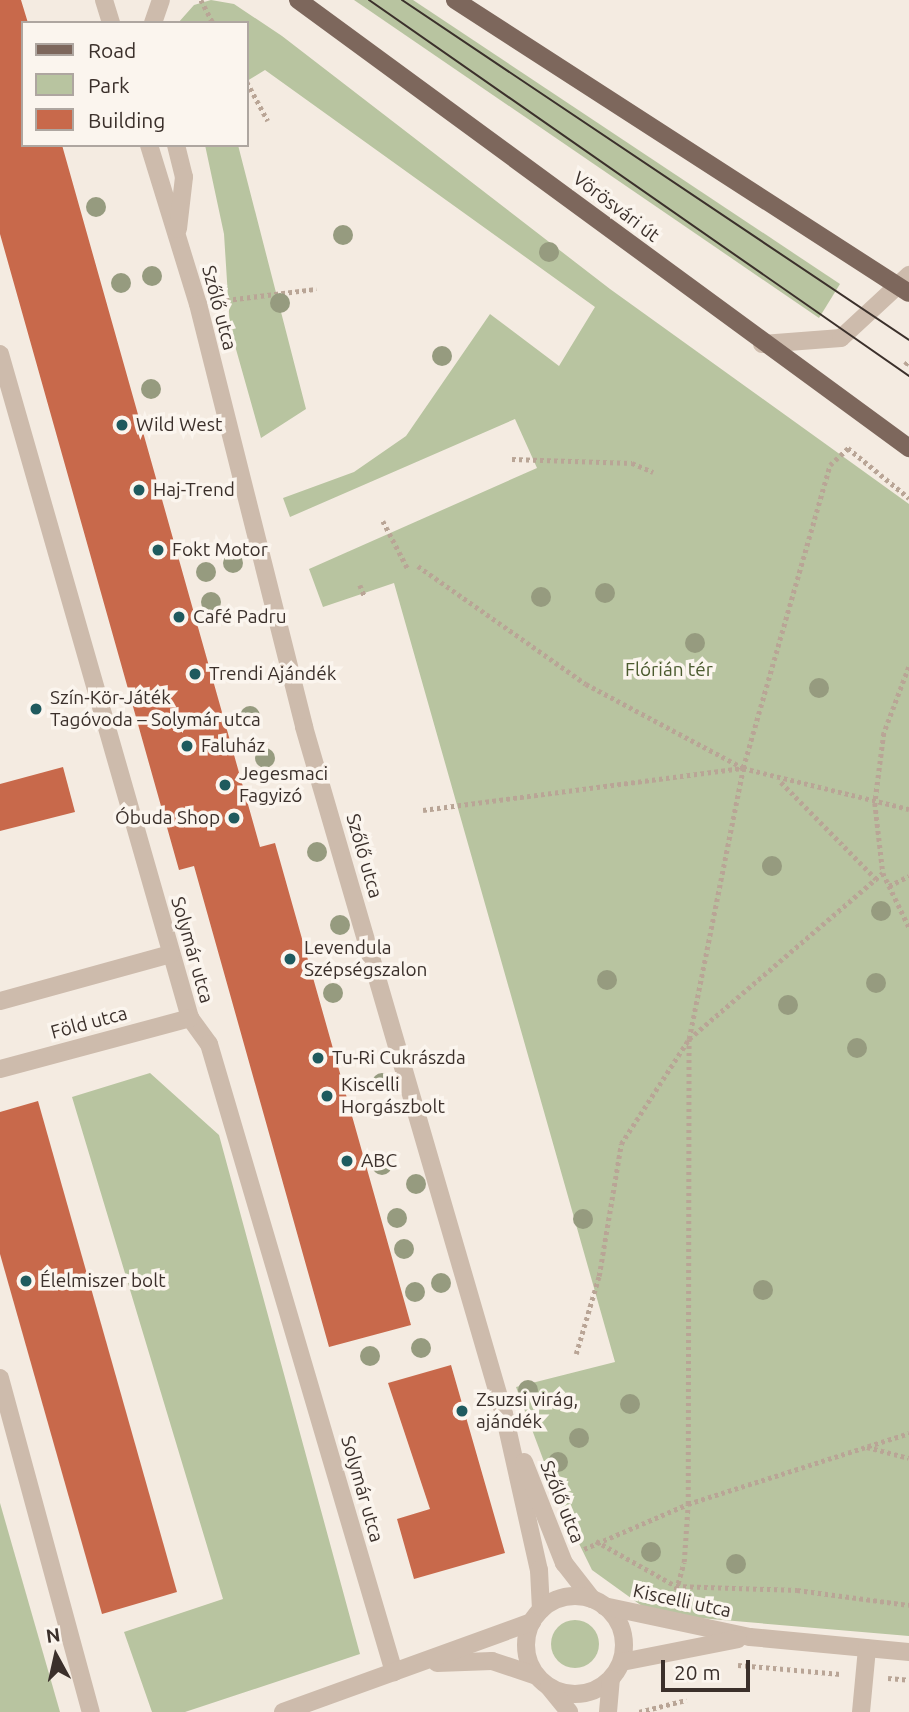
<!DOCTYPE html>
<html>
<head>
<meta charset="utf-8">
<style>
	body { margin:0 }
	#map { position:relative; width:909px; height:1712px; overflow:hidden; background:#f4ebe1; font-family:Ubuntu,sans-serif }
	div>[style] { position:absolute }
	.green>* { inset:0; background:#b8c4a0 }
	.round { border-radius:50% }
	.building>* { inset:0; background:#c8694b }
	.path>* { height:4.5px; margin-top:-2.25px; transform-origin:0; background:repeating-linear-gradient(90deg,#b9a596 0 3.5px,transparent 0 7px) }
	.minor>* { height:18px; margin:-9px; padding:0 9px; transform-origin:9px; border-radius:9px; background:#cdbbac }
	.minor>.ring { margin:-9px; padding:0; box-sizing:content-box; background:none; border:18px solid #cdbbac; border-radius:50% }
	.major>* { height:18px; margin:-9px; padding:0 9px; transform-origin:9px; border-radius:9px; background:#7d675c }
	.tram>* { height:2px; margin:-1px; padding:0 1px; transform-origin:1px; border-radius:1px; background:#3b302b }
	.trees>* { width:20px; height:20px; margin:-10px; border-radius:50%; background:#969b7f }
	.dots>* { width:19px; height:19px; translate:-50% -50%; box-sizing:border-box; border:4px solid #fbf5ee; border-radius:50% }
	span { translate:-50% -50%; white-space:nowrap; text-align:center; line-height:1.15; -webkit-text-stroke:7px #fbf5ee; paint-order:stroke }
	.street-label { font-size:19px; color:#3b302b }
	.poi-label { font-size:19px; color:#3b302b }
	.left { translate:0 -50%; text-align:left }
	.right { translate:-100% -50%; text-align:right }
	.park-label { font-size:19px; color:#4a5a2e }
	.legend { position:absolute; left:21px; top:21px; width:228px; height:126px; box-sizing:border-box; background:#fbf5ee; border:2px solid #aea6a0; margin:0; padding:9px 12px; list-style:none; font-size:21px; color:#3b302b }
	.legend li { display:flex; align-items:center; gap:14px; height:35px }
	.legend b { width:35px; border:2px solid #aea6a0 }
	.north { position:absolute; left:21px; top:1621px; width:70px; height:70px; -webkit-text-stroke:5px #fbf5ee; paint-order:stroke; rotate:352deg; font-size:19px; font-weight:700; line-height:28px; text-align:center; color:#3b302b }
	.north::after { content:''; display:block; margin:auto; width:24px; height:32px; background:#3b302b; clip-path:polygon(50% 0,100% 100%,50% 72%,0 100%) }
	.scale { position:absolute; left:661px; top:1660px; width:89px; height:32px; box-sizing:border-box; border:4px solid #3b302b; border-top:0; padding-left:9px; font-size:21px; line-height:24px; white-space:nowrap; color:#3b302b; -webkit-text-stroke:5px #fbf5ee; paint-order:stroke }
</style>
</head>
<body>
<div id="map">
	<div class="green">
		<i style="clip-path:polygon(211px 0,234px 4px,282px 36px,610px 289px,909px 504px,909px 1636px,676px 1616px,642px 1606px,592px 1570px,561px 1507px,516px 1387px,615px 1362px,394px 583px,323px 607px,309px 569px,537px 468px,515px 419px,290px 517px,283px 498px,354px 472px,406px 436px,490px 314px,559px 366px,595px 307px,265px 70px,247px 81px,247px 23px,178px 23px,194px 5px)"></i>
		<i style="clip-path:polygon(354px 0,413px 0,840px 284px,819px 318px)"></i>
		<i style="clip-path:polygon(205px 145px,238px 145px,306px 409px,261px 438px,230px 328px,224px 234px)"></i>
		<i style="clip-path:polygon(150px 1073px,219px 1135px,360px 1654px,185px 1712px,152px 1712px,124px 1632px,223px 1599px,72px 1097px)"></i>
		<i style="clip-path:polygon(0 1503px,60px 1712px,0 1712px)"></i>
		<i class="round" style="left:551px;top:1620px;width:48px;height:48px"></i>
	</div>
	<div class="building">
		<i style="clip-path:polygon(0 0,21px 0,28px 23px,23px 23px,23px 145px,62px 145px,260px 847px,275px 843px,411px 1325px,329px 1347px,194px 866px,179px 870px,0 234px)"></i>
		<i style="clip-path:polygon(63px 767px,75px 812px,0 831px,0 784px)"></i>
		<i style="clip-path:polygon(38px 1101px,177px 1592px,102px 1614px,0 1254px,0 1112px)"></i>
		<i style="clip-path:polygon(451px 1365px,505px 1553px,414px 1579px,397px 1519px,430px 1509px,388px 1383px)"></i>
	</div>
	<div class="path">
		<i style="left:201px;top:0;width:26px;rotate:62deg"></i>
		<i style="left:247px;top:82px;width:44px;rotate:61.7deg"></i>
		<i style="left:219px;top:301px;width:98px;rotate:-7.1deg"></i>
		<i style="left:905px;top:365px;width:6px;rotate:-51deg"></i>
		<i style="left:512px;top:459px;width:120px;rotate:1.9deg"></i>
		<i style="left:632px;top:463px;width:23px;rotate:23deg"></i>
		<i style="left:383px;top:521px;width:54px;rotate:62.5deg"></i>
		<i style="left:418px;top:566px;width:205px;rotate:35.1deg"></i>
		<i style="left:586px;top:684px;width:178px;rotate:28.1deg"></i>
		<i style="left:743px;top:768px;width:171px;rotate:13.9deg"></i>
		<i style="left:360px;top:585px;width:11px;rotate:68deg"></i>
		<i style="left:909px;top:667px;width:71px;rotate:110.7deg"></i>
		<i style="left:884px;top:733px;width:71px;rotate:97.3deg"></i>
		<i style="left:875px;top:803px;width:70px;rotate:83.5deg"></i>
		<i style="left:883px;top:873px;width:60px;rotate:64.3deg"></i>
		<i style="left:781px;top:782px;width:136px;rotate:45.6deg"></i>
		<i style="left:423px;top:810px;width:322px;rotate:-7.5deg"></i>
		<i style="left:889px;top:886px;width:22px;rotate:-27deg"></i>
		<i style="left:576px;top:1354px;width:81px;rotate:-73.6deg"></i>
		<i style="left:599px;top:1276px;width:134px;rotate:-80.5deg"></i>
		<i style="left:621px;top:1144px;width:125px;rotate:-57.1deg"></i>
		<i style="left:689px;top:1039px;width:276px;rotate:-78.7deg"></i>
		<i style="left:743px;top:768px;width:315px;rotate:-74deg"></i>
		<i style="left:830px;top:465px;width:25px;rotate:-43deg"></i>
		<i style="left:848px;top:448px;width:79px;rotate:39.3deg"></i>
		<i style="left:867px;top:1447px;width:43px;rotate:14.7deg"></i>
		<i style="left:596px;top:1541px;width:92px;rotate:29.4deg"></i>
		<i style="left:676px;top:1586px;width:121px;rotate:1.9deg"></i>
		<i style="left:797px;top:1590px;width:113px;rotate:7.6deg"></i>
		<i style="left:584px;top:1549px;width:113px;rotate:-23.4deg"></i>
		<i style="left:688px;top:1504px;width:232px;rotate:-17.8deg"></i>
		<i style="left:674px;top:1597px;width:36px;rotate:-74deg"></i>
		<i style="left:684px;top:1562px;width:58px;rotate:-86.1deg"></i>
		<i style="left:688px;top:1504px;width:465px;rotate:-89.9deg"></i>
		<i style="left:689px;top:1039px;width:255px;rotate:-40.6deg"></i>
		<i style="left:738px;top:1665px;width:103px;rotate:5deg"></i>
		<i style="left:888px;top:1678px;width:21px;rotate:5deg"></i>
		<i style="left:639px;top:1712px;width:49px;rotate:-14.3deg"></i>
	</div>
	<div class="minor">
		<i style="left:104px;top:0;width:24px;rotate:73deg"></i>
		<i style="left:153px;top:23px;width:24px;rotate:-71deg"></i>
		<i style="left:149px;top:145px;width:166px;rotate:72.9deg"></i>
		<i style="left:198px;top:304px;width:436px;rotate:75.9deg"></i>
		<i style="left:304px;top:727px;width:716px;rotate:73.77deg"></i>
		<i style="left:504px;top:1414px;width:160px;rotate:77.4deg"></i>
		<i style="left:539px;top:1570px;width:40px;rotate:87.1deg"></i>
		<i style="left:176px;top:145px;width:33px;rotate:76deg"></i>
		<i style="left:184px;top:177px;width:52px;rotate:96.6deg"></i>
		<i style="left:762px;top:344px;width:79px;rotate:-4.3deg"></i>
		<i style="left:841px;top:338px;width:93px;rotate:-42.8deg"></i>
		<i style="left:0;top:354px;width:691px;rotate:74.03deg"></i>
		<i style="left:190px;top:1018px;width:32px;rotate:54deg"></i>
		<i style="left:209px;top:1044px;width:655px;rotate:73.59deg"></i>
		<i style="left:0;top:1001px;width:177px;rotate:-15.4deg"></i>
		<i style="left:0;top:1069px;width:197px;rotate:-15deg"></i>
		<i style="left:0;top:1378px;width:346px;rotate:74.8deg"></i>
		<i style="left:524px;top:1462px;width:109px;rotate:68.4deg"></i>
		<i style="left:564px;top:1563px;width:46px;rotate:52.1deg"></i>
		<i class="ring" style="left:526px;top:1596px;width:80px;height:80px"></i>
		<i style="left:604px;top:1606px;width:149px;rotate:12deg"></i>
		<i style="left:750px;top:1637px;width:160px;rotate:5.4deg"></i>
		<i style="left:622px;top:1662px;width:118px;rotate:-11.2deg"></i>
		<i style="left:437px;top:1663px;width:55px;rotate:-2.1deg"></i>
		<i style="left:492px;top:1661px;width:47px;rotate:18.4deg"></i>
		<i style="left:549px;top:1687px;width:32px;rotate:51deg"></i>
		<i style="left:283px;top:1712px;width:265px;rotate:-19.9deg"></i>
		<i style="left:608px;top:1712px;width:33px;rotate:-85deg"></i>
		<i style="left:861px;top:1712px;width:64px;rotate:-84.6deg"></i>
	</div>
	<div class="major">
		<i style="left:298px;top:0;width:758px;rotate:36.25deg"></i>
		<i style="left:455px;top:0;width:540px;rotate:32.84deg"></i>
	</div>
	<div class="tram">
		<i style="left:369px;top:0;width:658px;rotate:34.85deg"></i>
		<i style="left:402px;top:0;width:610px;rotate:33.85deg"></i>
	</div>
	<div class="trees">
		<i style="left:96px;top:207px"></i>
		<i style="left:343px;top:235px"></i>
		<i style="left:549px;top:252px"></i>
		<i style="left:152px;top:276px"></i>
		<i style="left:121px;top:283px"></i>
		<i style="left:280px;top:303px"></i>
		<i style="left:442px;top:356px"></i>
		<i style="left:151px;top:389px"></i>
		<i style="left:233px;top:563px"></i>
		<i style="left:206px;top:572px"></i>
		<i style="left:605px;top:593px"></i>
		<i style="left:541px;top:597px"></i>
		<i style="left:211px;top:602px"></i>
		<i style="left:695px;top:643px"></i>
		<i style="left:819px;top:688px"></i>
		<i style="left:250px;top:716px"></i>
		<i style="left:265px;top:758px"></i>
		<i style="left:317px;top:852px"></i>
		<i style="left:772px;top:866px"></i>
		<i style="left:881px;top:911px"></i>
		<i style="left:340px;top:925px"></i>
		<i style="left:607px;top:980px"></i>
		<i style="left:876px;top:983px"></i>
		<i style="left:333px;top:993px"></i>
		<i style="left:788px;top:1005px"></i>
		<i style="left:857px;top:1048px"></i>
		<i style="left:382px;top:1083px"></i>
		<i style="left:382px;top:1165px"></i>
		<i style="left:416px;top:1184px"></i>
		<i style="left:397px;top:1218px"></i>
		<i style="left:583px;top:1219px"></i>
		<i style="left:404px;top:1249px"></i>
		<i style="left:441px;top:1283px"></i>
		<i style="left:763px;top:1290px"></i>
		<i style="left:415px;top:1292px"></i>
		<i style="left:421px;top:1348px"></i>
		<i style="left:370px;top:1356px"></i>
		<i style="left:528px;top:1390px"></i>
		<i style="left:630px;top:1404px"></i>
		<i style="left:579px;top:1438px"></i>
		<i style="left:558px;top:1462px"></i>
		<i style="left:651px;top:1552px"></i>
		<i style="left:736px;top:1564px"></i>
	</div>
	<div class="dots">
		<i style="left:122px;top:425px;background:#1f5a5e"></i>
		<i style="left:139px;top:490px;background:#1f5a5e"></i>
		<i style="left:158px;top:550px;background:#1f5a5e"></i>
		<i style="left:179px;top:617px;background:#1f5a5e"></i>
		<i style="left:195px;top:674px;background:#1f5a5e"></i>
		<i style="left:36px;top:709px;background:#1f5a5e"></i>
		<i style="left:187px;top:746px;background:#1f5a5e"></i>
		<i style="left:225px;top:785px;background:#1f5a5e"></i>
		<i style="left:234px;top:818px;background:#1f5a5e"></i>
		<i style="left:290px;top:959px;background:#1f5a5e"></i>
		<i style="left:318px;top:1058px;background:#1f5a5e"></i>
		<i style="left:327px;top:1096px;background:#1f5a5e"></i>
		<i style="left:347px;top:1161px;background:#1f5a5e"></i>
		<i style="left:26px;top:1281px;background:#1f5a5e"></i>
		<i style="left:462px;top:1411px;background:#1f5a5e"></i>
	</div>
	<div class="street-label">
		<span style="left:616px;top:207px;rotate:37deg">Vörösvári út</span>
		<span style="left:219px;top:308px;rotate:75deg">Szőlő utca</span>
		<span style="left:364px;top:856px;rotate:74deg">Szőlő utca</span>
		<span style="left:192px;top:950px;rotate:74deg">Solymár utca</span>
		<span style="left:89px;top:1023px;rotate:-15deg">Föld utca</span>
		<span style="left:362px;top:1489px;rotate:74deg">Solymár utca</span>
		<span style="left:562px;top:1502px;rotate:68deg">Szőlő utca</span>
		<span style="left:682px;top:1601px;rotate:12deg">Kiscelli utca</span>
	</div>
	<div class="poi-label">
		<span class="left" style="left:136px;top:425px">Wild West</span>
		<span class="left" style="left:153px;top:490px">Haj-Trend</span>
		<span class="left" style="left:172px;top:550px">Fokt Motor</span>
		<span class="left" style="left:193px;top:617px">Café Padru</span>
		<span class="left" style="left:209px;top:674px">Trendi Ajándék</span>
		<span class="left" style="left:50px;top:709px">Szín-Kör-Játék<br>Tagóvoda – Solymár utca</span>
		<span class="left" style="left:201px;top:746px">Faluház</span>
		<span class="left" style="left:239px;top:785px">Jegesmaci<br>Fagyizó</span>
		<span class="right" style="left:220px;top:818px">Óbuda Shop</span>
		<span class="left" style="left:304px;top:959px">Levendula<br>Szépségszalon</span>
		<span class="left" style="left:332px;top:1058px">Tu-Ri Cukrászda</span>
		<span class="left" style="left:341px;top:1096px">Kiscelli<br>Horgászbolt</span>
		<span class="left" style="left:361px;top:1161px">ABC</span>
		<span class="left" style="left:40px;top:1281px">Élelmiszer bolt</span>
		<span class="left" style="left:476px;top:1411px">Zsuzsi virág,<br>ajándék</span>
	</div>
	<div class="park-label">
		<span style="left:669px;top:670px">Flórián tér</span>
	</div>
	<ul class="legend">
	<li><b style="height:9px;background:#7d675c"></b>Road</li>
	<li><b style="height:19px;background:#b8c4a0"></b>Park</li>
	<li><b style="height:19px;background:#c8694b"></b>Building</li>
	</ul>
	<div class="north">N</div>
	<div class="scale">20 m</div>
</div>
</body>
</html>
